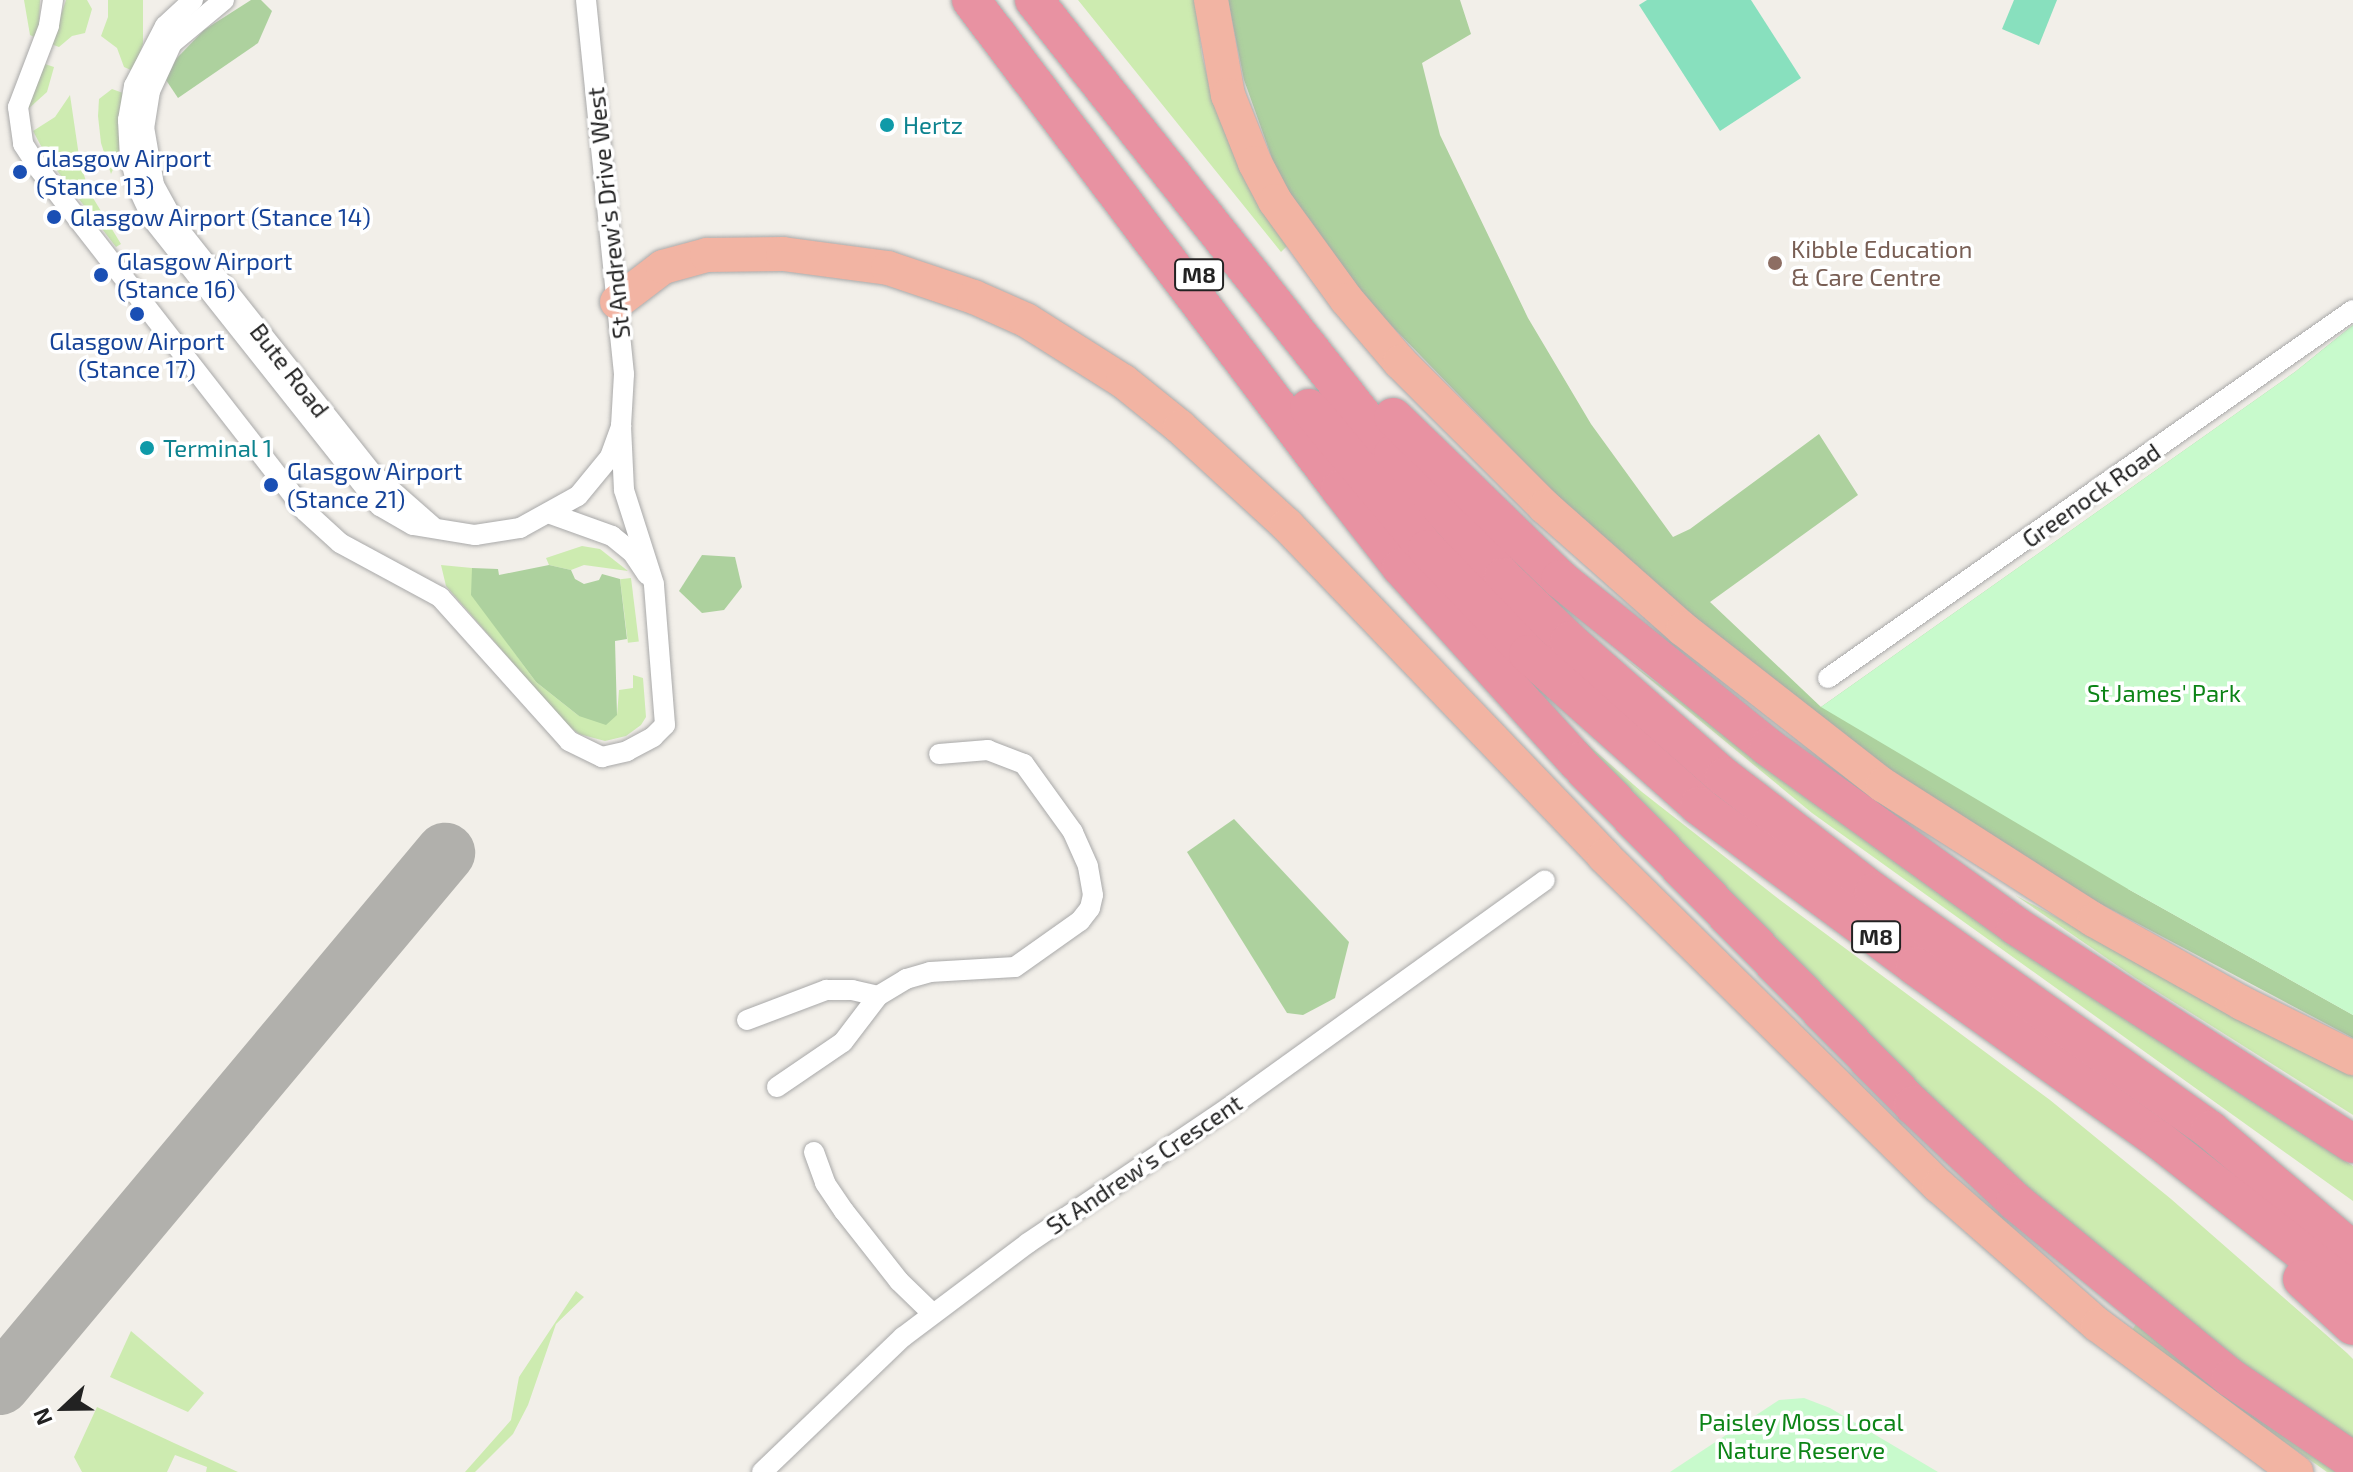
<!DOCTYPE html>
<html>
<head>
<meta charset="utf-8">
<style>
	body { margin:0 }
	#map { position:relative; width:2353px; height:1472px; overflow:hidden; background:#f2efe9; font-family:"Exo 2",sans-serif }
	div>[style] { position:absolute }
	.grass>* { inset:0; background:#cdebb0; transform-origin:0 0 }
	.forest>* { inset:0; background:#add19e }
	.park>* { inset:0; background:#c8facc }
	.pitch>* { inset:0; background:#88e0be }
	.taxiway>* { height:60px; margin:-30px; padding:0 30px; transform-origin:30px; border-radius:30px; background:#b1b0ac }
	.roads { filter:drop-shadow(0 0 2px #a9a9a9) drop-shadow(0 0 2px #a9a9a9) }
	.minor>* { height:20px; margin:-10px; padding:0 10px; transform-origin:10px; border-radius:10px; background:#fff }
	.trunk>* { height:34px; margin:-17px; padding:0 17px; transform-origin:17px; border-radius:17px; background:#f2b4a3 }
	.motorway>* { height:38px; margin:-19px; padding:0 19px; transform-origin:19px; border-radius:19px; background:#e892a2 }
	.dots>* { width:22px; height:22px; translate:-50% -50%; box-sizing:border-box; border:4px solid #fff; border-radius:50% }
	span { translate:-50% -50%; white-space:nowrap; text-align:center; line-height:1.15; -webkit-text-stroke:7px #fff; paint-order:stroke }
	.shield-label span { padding:2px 6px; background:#fff; border:2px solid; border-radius:6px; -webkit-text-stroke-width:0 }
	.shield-label { font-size:22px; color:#222; font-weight:700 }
	.culture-label { font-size:24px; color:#0d838f }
	.left { translate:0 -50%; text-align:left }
	.transit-label { font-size:24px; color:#164399 }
	.street-label { font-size:24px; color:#222 }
	.education-label { font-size:24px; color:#785e54 }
	.park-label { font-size:24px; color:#0c8416 }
	.north { position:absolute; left:24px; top:1368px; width:80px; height:80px; -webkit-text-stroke:6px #fff; paint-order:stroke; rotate:248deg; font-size:22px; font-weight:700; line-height:32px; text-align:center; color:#222 }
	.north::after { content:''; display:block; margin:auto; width:28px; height:36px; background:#222; clip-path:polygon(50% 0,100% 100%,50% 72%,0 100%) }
</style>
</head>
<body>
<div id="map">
	<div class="grass">
		<i style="clip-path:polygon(24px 0,40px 0,39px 28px,34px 37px,30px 35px)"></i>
		<i style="clip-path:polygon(66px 0,87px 0,92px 9px,85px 33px,72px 36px,59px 47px,51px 44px)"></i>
		<i style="clip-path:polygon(108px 0,143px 0,143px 44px,133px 71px,124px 67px,117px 48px,101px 36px,108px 17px)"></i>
		<i style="clip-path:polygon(1078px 0,1195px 0,1202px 56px,1213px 100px,1287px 246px,1281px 252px)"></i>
		<i style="clip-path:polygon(42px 63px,54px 67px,47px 92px,27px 110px)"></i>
		<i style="clip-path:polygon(112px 89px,123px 93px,120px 154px,111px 174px,101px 143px,98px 116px,99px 99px)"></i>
		<i style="clip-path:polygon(70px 95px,80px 163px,90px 193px,121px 244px,116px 247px,48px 159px,33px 131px,55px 117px)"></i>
		<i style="clip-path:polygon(582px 546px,600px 549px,628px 571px,584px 565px,571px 570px,549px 565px,546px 558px)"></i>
		<i style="clip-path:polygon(441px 565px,472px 568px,472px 595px,536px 682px,579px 716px,617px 715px,619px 690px,633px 688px,633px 675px,643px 678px,646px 717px,641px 725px,626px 736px,605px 741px,579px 734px,567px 725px,446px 586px)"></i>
		<i style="left:631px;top:578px;width:64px;height:11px;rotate:83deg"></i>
		<i style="clip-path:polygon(1623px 657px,1838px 820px,2196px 1065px,2353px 1166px,2353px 1201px,1812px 813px)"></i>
		<i style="clip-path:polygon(1562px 722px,1642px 792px,1780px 900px,2050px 1100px,2171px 1199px,2347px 1353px,2353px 1359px,2353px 1472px,2327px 1472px,2130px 1333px,2145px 1311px,2053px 1212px,1911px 1080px)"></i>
		<i style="clip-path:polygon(2015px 895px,2353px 1076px,2353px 1115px,2134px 977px)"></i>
		<i style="clip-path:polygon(576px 1291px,584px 1297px,556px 1324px,528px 1405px,513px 1434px,475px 1472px,465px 1472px,511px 1420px,519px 1377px)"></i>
		<i style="clip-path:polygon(131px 1331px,204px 1393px,188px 1412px,110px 1377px)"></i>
		<i style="clip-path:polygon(97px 1407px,174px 1443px,238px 1472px,206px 1472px,207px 1467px,175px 1455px,167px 1472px,82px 1472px,74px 1457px)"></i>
	</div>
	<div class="forest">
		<i style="clip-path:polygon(251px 0,261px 0,272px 11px,258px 43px,178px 98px,166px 80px,176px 59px,204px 30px)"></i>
		<i style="clip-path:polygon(1228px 0,1460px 0,1471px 34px,1422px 63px,1440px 135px,1528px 318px,1591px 424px,1673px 537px,1690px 529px,1819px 434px,1858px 495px,1710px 602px,1821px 707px,2295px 372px,2353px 325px,2128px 889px,2353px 1015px,2353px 1038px,2037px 870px,1855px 752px,1630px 571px,1348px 281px,1283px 189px,1244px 80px)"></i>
		<i style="clip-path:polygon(702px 555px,735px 557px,742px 587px,724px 610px,702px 613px,679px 591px)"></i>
		<i style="clip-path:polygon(549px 565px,571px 570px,575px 579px,584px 584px,599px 580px,602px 574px,620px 579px,627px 639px,615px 641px,617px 715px,606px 725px,579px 716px,536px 682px,471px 595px,472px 568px,498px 569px,499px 575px)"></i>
		<i style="clip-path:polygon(1234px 819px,1349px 942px,1335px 998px,1303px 1015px,1287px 1013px,1187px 852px)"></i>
	</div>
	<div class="park">
		<i style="clip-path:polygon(2353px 325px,2353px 1015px,2128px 889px,1821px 707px,2295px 372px)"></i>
		<i style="clip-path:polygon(1804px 1398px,1830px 1408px,1938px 1472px,1670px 1472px,1779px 1400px)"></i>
	</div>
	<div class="pitch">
		<i style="clip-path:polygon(1647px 0,1751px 0,1801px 78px,1720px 131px,1639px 5px)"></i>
		<i style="clip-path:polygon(2014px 0,2057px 0,2039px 45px,2002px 29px)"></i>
	</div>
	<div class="taxiway">
		<i style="left:0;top:1385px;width:694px;rotate:-50.09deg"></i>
	</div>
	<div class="roads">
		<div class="minor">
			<i style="left:53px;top:0;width:26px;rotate:99deg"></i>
			<i style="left:49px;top:26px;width:87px;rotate:110.9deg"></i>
			<i style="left:18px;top:107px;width:37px;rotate:82deg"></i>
			<i style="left:23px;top:144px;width:30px;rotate:57deg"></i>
			<i style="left:39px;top:169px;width:433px;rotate:52.1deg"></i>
			<i style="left:305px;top:511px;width:47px;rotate:42.4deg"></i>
			<i style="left:340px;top:543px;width:114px;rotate:28.4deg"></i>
			<i style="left:440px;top:597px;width:193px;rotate:48.1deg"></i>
			<i style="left:569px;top:741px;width:37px;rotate:26deg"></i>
			<i style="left:602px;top:757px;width:26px;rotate:-13deg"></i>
			<i style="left:627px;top:751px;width:30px;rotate:-28deg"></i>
			<i style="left:653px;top:737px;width:17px;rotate:-45deg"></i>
			<i style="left:665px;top:725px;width:141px;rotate:-94.5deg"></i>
			<i style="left:654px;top:584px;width:99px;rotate:-107.7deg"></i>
			<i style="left:624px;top:490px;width:64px;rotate:-92.7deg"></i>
			<i style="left:193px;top:0;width:38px;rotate:137deg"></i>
			<i style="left:165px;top:26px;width:68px;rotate:117.3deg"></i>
			<i style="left:134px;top:86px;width:35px;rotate:100deg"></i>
			<i style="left:128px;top:120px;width:38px;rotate:87deg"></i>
			<i style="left:130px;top:158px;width:31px;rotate:75deg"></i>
			<i style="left:138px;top:188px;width:35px;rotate:65deg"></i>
			<i style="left:153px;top:220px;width:365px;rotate:51.6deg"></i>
			<i style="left:380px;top:506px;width:38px;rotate:30deg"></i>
			<i style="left:413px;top:525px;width:63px;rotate:9.2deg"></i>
			<i style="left:475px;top:535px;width:46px;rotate:-8.8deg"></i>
			<i style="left:520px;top:528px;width:66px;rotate:-28.9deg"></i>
			<i style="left:578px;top:496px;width:50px;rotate:-50.6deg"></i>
			<i style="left:610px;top:457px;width:33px;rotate:-70deg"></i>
			<i style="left:621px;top:426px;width:52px;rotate:-86.7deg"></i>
			<i style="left:624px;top:374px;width:376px;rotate:-95.8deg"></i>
			<i style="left:224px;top:0;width:67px;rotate:140.4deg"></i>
			<i style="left:172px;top:43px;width:53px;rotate:114.6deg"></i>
			<i style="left:150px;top:91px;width:36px;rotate:99deg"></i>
			<i style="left:144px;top:127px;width:59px;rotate:80.2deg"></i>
			<i style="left:154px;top:185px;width:48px;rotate:61.3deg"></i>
			<i style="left:177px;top:227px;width:315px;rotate:51.6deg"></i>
			<i style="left:373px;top:474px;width:79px;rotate:41.4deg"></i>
			<i style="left:551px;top:514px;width:65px;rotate:19.8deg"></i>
			<i style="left:612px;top:536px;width:26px;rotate:39deg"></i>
			<i style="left:632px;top:552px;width:27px;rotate:56deg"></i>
			<i style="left:1828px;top:678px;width:641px;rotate:-35.03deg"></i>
			<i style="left:747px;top:1020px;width:85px;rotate:-20.8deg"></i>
			<i style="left:826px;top:990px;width:26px"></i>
			<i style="left:852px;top:990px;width:27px;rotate:13deg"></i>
			<i style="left:777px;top:1087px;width:80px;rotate:-34.3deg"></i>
			<i style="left:843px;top:1042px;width:58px;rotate:-52.7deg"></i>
			<i style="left:878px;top:996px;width:33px;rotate:-31deg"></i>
			<i style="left:906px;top:979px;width:25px;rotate:-16deg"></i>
			<i style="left:930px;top:972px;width:85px;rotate:-3.4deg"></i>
			<i style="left:1015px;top:967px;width:80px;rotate:-35.3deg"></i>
			<i style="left:1080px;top:921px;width:16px;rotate:-52deg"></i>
			<i style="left:1090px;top:908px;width:13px;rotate:-77deg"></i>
			<i style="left:1093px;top:895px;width:29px;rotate:-100deg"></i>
			<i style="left:1088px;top:866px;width:37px;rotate:-114deg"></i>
			<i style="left:1073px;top:832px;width:84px;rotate:-125.8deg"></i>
			<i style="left:1024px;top:764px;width:39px;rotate:-159deg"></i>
			<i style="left:988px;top:750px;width:49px;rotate:175.3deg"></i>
			<i style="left:814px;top:1152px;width:33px;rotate:70deg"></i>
			<i style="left:825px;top:1183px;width:34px;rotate:56deg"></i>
			<i style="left:844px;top:1211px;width:89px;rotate:51.8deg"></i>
			<i style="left:899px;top:1281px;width:47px;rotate:44.1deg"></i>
			<i style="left:762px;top:1472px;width:195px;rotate:-43.8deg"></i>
			<i style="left:903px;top:1337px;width:156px;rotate:-36.9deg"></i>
			<i style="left:1028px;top:1243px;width:241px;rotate:-34deg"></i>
			<i style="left:1228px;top:1108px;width:390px;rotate:-35.7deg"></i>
		</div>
		<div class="trunk">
			<i style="left:1211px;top:0;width:97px;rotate:79.9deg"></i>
			<i style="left:1228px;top:95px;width:73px;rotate:68.3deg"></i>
			<i style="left:1255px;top:163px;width:43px;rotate:62.2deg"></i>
			<i style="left:1275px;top:201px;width:122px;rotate:54deg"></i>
			<i style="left:1347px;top:300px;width:82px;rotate:49.5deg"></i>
			<i style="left:1400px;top:362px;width:205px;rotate:45deg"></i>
			<i style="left:1545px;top:507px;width:184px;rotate:41.5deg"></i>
			<i style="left:1683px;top:629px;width:254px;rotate:38deg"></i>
			<i style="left:1883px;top:785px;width:250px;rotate:32.6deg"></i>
			<i style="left:2094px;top:920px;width:170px;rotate:29.3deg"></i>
			<i style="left:2242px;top:1003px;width:124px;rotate:26.4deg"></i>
			<i style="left:617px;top:302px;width:58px;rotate:-37.3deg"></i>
			<i style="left:663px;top:267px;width:46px;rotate:-15.3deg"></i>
			<i style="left:707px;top:255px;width:76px;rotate:-0.8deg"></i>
			<i style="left:783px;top:254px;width:106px;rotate:7.6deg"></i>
			<i style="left:888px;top:268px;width:91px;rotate:18.6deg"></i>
			<i style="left:974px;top:297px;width:57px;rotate:23.9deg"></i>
			<i style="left:1026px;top:320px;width:115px;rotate:32.2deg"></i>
			<i style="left:1123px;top:381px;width:73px;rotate:38.9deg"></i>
			<i style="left:1180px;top:427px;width:145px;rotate:42.5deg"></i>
			<i style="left:1287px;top:525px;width:458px;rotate:46.2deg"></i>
			<i style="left:1604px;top:856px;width:470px;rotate:44.6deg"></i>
			<i style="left:1939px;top:1186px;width:211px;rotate:41.2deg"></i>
			<i style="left:2098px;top:1325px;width:247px;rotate:36.6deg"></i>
		</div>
		<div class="motorway">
			<i style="left:971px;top:0;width:613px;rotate:52.96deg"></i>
			<i style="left:1340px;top:489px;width:99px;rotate:52deg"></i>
			<i style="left:1401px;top:567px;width:263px;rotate:47.9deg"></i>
			<i style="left:1577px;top:762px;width:480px;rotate:45.6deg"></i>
			<i style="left:1913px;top:1105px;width:141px;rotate:43.3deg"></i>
			<i style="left:2016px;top:1202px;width:278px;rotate:39.3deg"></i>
			<i style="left:2231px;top:1378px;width:148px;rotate:34.2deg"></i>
			<i style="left:1034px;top:0;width:579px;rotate:51.66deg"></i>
			<i style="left:1393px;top:454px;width:165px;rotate:48.2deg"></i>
			<i style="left:1503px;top:577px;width:92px;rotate:44.1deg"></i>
			<i style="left:1569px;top:641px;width:206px;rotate:41.3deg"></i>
			<i style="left:1724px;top:777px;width:189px;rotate:37.5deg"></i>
			<i style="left:1874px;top:892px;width:412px;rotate:35.3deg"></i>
			<i style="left:2210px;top:1130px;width:187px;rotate:40.2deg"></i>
			<i style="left:1309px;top:408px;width:184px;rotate:50.1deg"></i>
			<i style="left:1427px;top:549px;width:146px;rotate:46.1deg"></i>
			<i style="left:1528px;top:654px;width:229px;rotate:41.6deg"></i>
			<i style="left:1699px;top:806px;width:269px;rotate:36.5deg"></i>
			<i style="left:1915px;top:966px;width:300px;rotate:35.5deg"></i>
			<i style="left:2159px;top:1140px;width:246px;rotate:38.1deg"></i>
			<i style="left:1393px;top:417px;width:233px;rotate:44.1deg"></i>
			<i style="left:1560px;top:579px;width:267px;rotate:38.9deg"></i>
			<i style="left:1768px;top:747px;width:306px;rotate:35.8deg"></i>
			<i style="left:2016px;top:926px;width:401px;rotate:32.9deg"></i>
			<i style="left:2302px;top:1279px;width:69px;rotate:42.7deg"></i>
		</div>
	</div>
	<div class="dots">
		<i style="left:887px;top:125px;background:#0f9aa8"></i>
		<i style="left:20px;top:172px;background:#1a4fb4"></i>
		<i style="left:54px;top:217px;background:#1a4fb4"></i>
		<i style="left:1775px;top:263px;background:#8d6e63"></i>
		<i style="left:101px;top:275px;background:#1a4fb4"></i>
		<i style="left:137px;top:314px;background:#1a4fb4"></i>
		<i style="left:147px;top:448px;background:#0f9aa8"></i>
		<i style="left:271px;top:485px;background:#1a4fb4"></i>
	</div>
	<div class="shield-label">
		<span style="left:1199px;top:275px">M8</span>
		<span style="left:1876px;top:937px">M8</span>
	</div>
	<div class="culture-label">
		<span class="left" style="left:903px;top:125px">Hertz</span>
		<span class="left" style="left:163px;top:448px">Terminal 1</span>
	</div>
	<div class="transit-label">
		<span class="left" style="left:36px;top:172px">Glasgow Airport<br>(Stance 13)</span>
		<span class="left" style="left:70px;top:217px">Glasgow Airport (Stance 14)</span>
		<span class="left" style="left:117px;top:275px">Glasgow Airport<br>(Stance 16)</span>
		<span style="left:137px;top:355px">Glasgow Airport<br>(Stance 17)</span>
		<span class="left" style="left:287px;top:485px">Glasgow Airport<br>(Stance 21)</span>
	</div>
	<div class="street-label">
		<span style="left:608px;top:213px;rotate:-96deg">St Andrew's Drive West</span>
		<span style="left:290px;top:370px;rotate:52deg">Bute Road</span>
		<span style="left:2091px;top:495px;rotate:-35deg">Greenock Road</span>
		<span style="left:1144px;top:1164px;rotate:-34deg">St Andrew's Crescent</span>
	</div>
	<div class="education-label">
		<span class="left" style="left:1791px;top:263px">Kibble Education<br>&amp; Care Centre</span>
	</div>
	<div class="park-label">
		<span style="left:2164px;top:693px">St James' Park</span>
		<span style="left:1801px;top:1436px">Paisley Moss Local<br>Nature Reserve</span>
	</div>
	<div class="north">N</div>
</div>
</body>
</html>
